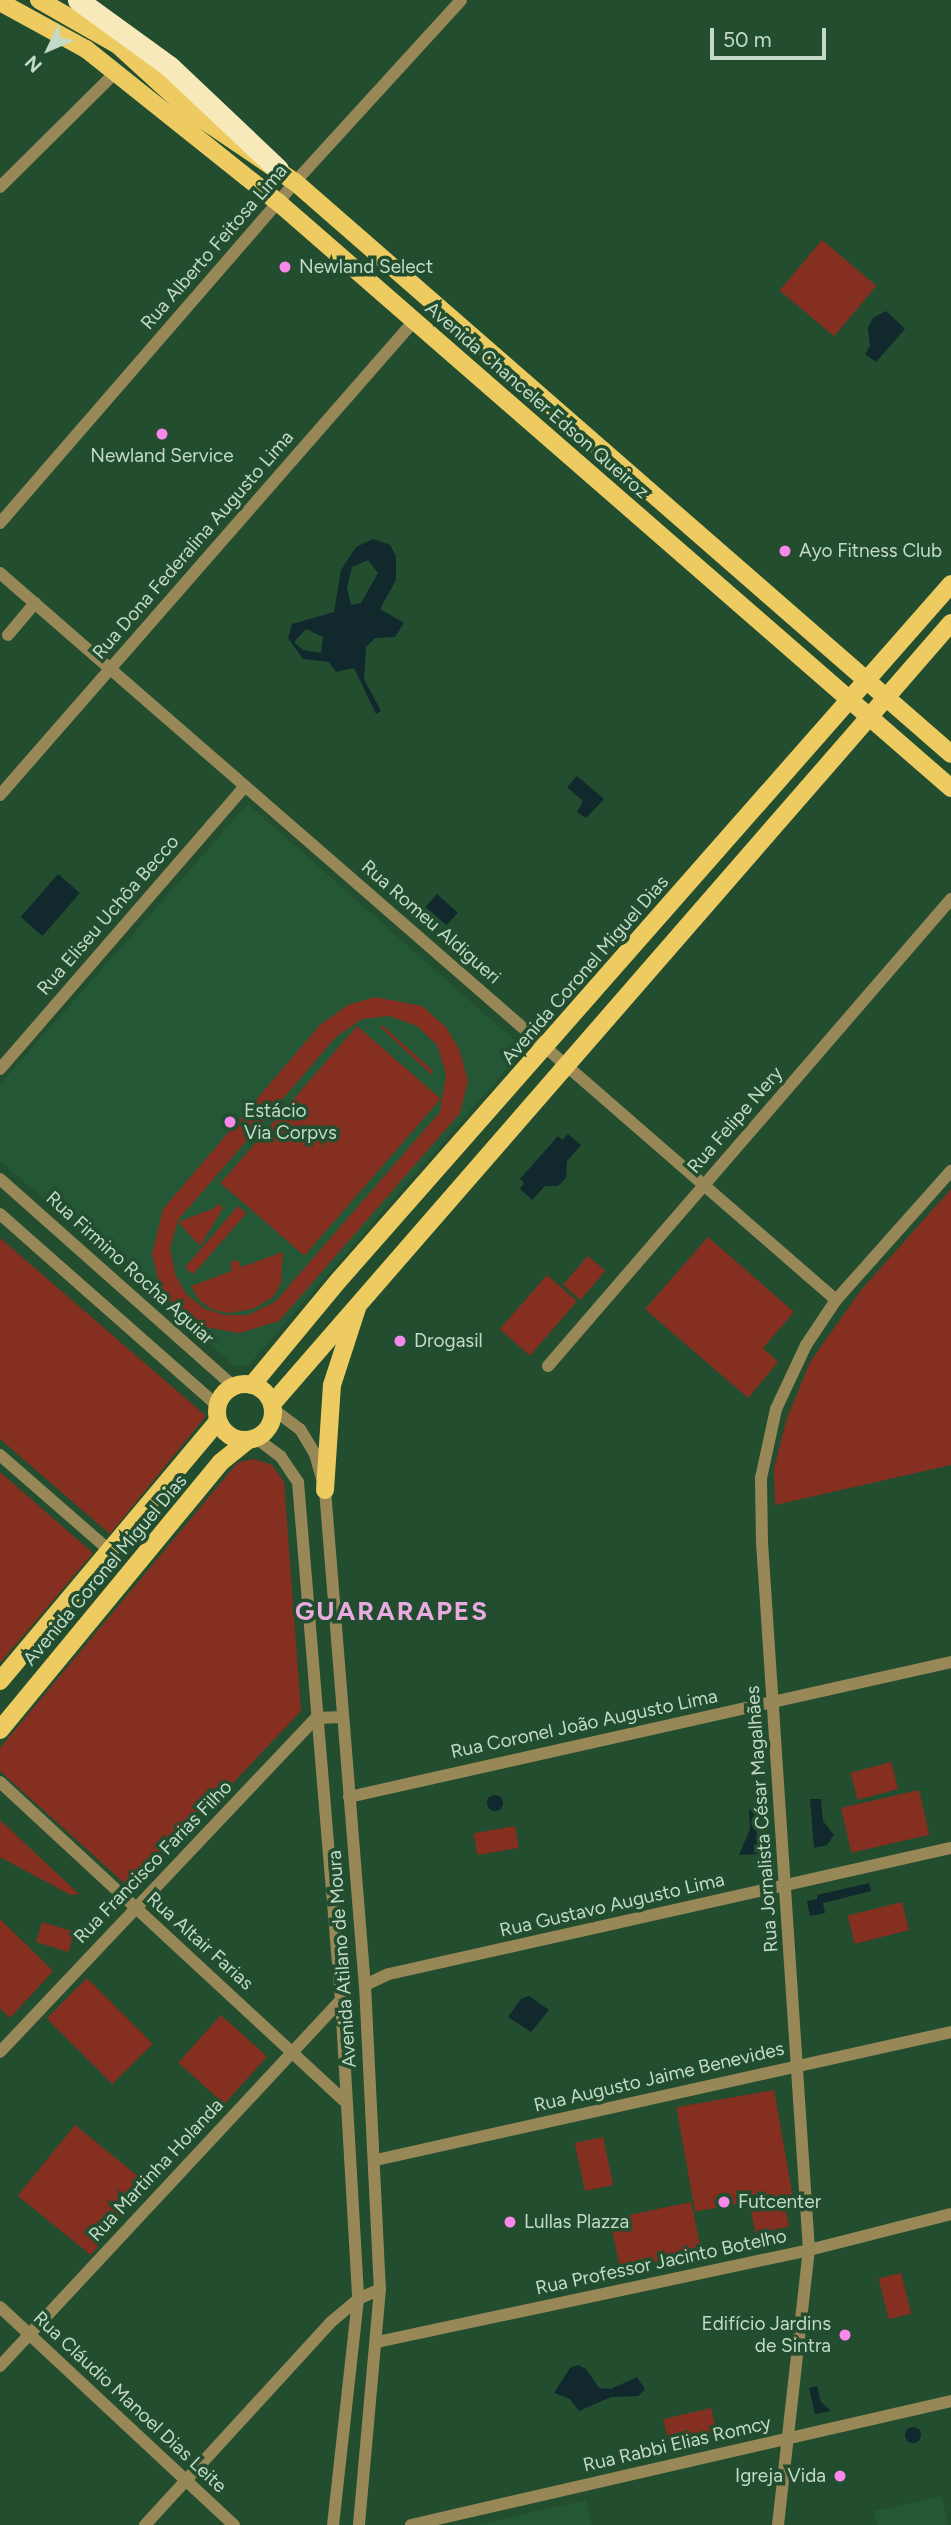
<!DOCTYPE html>
<html>
<head>
<meta charset="utf-8">
<style>
	body { margin:0 }
	#map { position:relative; width:951px; height:2525px; overflow:hidden; background:#224d2f; font-family:Figtree,sans-serif }
	div>[style] { position:absolute }
	.built>* { inset:0; background:#245735 }
	.green>* { inset:0; background:#852f21; transform-origin:0 0 }
	.water>* { inset:0; background:#11282d; transform-origin:0 0 }
	.round { border-radius:50% }
	.minor>* { height:12px; margin:-6px; padding:0 6px; transform-origin:6px; border-radius:6px; background:#988858 }
	.major>* { height:18px; margin:-9px; padding:0 9px; transform-origin:9px; border-radius:9px; background:#edcb61 }
	.major>.ring { margin:-9px; padding:0; box-sizing:content-box; background:none; border:18px solid #edcb61; border-radius:50% }
	.highway>* { height:21px; margin:-10.5px; padding:0 10.5px; transform-origin:10.5px; border-radius:10.5px; background:#f8e9bb }
	.dots>* { width:19px; height:19px; translate:-50% -50%; box-sizing:border-box; border:4px solid #224d2f; border-radius:50% }
	span { translate:-50% -50%; white-space:nowrap; text-align:center; line-height:1.15; -webkit-text-stroke:7px #224d2f; paint-order:stroke }
	.street-label { font-size:19px; color:#c3dac8 }
	.poi-label { font-size:19px; color:#c3dac8 }
	.left { translate:0 -50%; text-align:left }
	.right { translate:-100% -50%; text-align:right }
	.district-label { font-size:26px; color:#eaabe0; font-weight:700; letter-spacing:2px }
	.north { position:absolute; left:14px; top:14px; width:70px; height:70px; -webkit-text-stroke:5px #224d2f; paint-order:stroke; rotate:226deg; font-size:19px; font-weight:700; line-height:28px; text-align:center; color:#c3dac8 }
	.north::after { content:''; display:block; margin:auto; width:24px; height:32px; background:#c3dac8; clip-path:polygon(50% 0,100% 100%,50% 72%,0 100%) }
	.scale { position:absolute; left:710px; top:28px; width:116px; height:32px; box-sizing:border-box; border:4px solid #c3dac8; border-top:0; padding-left:9px; font-size:21px; line-height:24px; white-space:nowrap; color:#c3dac8; -webkit-text-stroke:5px #224d2f; paint-order:stroke }
</style>
</head>
<body>
<div id="map">
	<div class="built">
		<i style="clip-path:polygon(248px 804px,524px 1049px,249px 1365px,235px 1366px,0 1161px,0 1084px)"></i>
		<i style="clip-path:polygon(942px 2496px,948px 2525px,877px 2525px,874px 2511px)"></i>
		<i style="clip-path:polygon(586px 2500px,592px 2525px,476px 2525px)"></i>
	</div>
	<div class="green">
		<i style="left:822px;top:240px;width:71px;height:66px;rotate:40deg"></i>
		<i style="clip-path:polygon(evenodd,375px 997px,422px 1006px,446px 1027px,460px 1051px,468px 1081px,460px 1113px,279px 1321px,239px 1333px,199px 1326px,173px 1305px,159px 1283px,152px 1254px,163px 1209px,320px 1025px,348px 1005px,375px 997px,389px 1016px,417px 1026px,437px 1045px,446px 1074px,440px 1112px,275px 1302px,248px 1315px,225px 1315px,205px 1309px,186px 1294px,175px 1274px,170px 1248px,178px 1220px,336px 1037px,362px 1019px,389px 1016px)"></i>
		<i style="clip-path:polygon(382px 1025px,433px 1071px,431px 1074px,380px 1027px)"></i>
		<i style="left:357px;top:1026px;width:111px;height:208px;rotate:41deg"></i>
		<i style="clip-path:polygon(951px 1189px,951px 1465px,775px 1505px,774px 1469px,786px 1421px,810px 1362px,861px 1290px)"></i>
		<i style="clip-path:polygon(217px 1203px,223px 1208px,200px 1246px,178px 1222px,215px 1208px)"></i>
		<i style="left:238px;top:1206px;width:11px;height:81px;rotate:41deg"></i>
		<i style="clip-path:polygon(708px 1237px,794px 1312px,763px 1348px,778px 1362px,748px 1398px,645px 1309px)"></i>
		<i style="clip-path:polygon(0 1238px,206px 1416px,110px 1534px,0 1439px)"></i>
		<i style="clip-path:polygon(283px 1252px,281px 1283px,273px 1297px,253px 1309px,229px 1313px,214px 1310px,200px 1301px,191px 1286px,232px 1271px,230px 1262px,238px 1260px,241px 1267px)"></i>
		<i style="left:588px;top:1256px;width:23px;height:38px;rotate:41deg"></i>
		<i style="left:547px;top:1275px;width:40px;height:72px;rotate:41deg"></i>
		<i style="clip-path:polygon(253px 1459px,272px 1465px,284px 1482px,301px 1711px,132px 1890px,0 1771px,0 1748px,237px 1463px)"></i>
		<i style="clip-path:polygon(0 1472px,93px 1553px,0 1663px)"></i>
		<i style="left:891px;top:1762px;width:28px;height:42px;rotate:75deg"></i>
		<i style="left:919px;top:1790px;width:46px;height:80px;rotate:77deg"></i>
		<i style="clip-path:polygon(0 1820px,79px 1894px,71px 1895px,0 1857px)"></i>
		<i style="left:515px;top:1826px;width:22px;height:42px;rotate:80deg"></i>
		<i style="left:902px;top:1902px;width:29px;height:56px;rotate:76deg"></i>
		<i style="clip-path:polygon(0 1919px,53px 1971px,10px 2018px,0 2008px)"></i>
		<i style="left:42px;top:1922px;width:34px;height:21px;rotate:17deg"></i>
		<i style="left:87px;top:1978px;width:93px;height:57px;rotate:45deg"></i>
		<i style="left:221px;top:2015px;width:62px;height:64px;rotate:42deg"></i>
		<i style="left:774px;top:2090px;width:106px;height:99px;rotate:80deg"></i>
		<i style="left:75px;top:2125px;width:94px;height:91px;rotate:39deg"></i>
		<i style="left:603px;top:2137px;width:49px;height:29px;rotate:78deg"></i>
		<i style="left:691px;top:2202px;width:51px;height:83px;rotate:78deg"></i>
		<i style="left:784px;top:2203px;width:24px;height:34px;rotate:78deg"></i>
		<i style="left:901px;top:2273px;width:42px;height:23px;rotate:76deg"></i>
		<i style="left:711px;top:2408px;width:28px;height:49px;rotate:77deg"></i>
	</div>
	<div class="water">
		<i style="clip-path:polygon(886px 311px,905px 329px,876px 362px,865px 354px,870px 346px,868px 328px,873px 318px)"></i>
		<i style="clip-path:polygon(evenodd,373px 539px,390px 545px,396px 556px,396px 580px,380px 609px,404px 623px,395px 637px,375px 638px,366px 647px,364px 679px,381px 711px,376px 714px,354px 668px,336px 672px,329px 662px,303px 659px,288px 638px,292px 624px,334px 612px,341px 570px,356px 547px,373px 539px,368px 560px,378px 573px,361px 603px,351px 605px,347px 588px,352px 567px,368px 560px,373px 539px,306px 629px,323px 637px,321px 653px,303px 650px,294px 642px,306px 629px)"></i>
		<i style="clip-path:polygon(577px 776px,604px 799px,586px 818px,577px 812px,583px 801px,567px 787px)"></i>
		<i style="left:58px;top:874px;width:29px;height:57px;rotate:41deg"></i>
		<i style="left:437px;top:894px;width:28px;height:17px;rotate:42deg"></i>
		<i style="clip-path:polygon(568px 1134px,581px 1145px,567px 1161px,566px 1178px,558px 1186px,545px 1186px,532px 1200px,520px 1189px,524px 1183px,520px 1179px,558px 1136px,562px 1140px)"></i>
		<i class="round" style="left:487px;top:1795px;width:16px;height:16px"></i>
		<i style="clip-path:polygon(810px 1799px,821px 1799px,823px 1821px,834px 1835px,827px 1845px,814px 1848px)"></i>
		<i style="clip-path:polygon(749px 1809px,756px 1809px,758px 1854px,739px 1855px,750px 1829px)"></i>
		<i style="clip-path:polygon(869px 1883px,871px 1891px,823px 1903px,825px 1913px,810px 1916px,807px 1901px,817px 1899px,817px 1895px)"></i>
		<i style="clip-path:polygon(529px 1996px,549px 2010px,531px 2032px,508px 2017px,521px 1999px)"></i>
		<i style="clip-path:polygon(578px 2365px,586px 2369px,599px 2388px,611px 2389px,637px 2377px,645px 2389px,638px 2396px,611px 2397px,579px 2411px,570px 2399px,554px 2393px,570px 2368px)"></i>
		<i style="clip-path:polygon(817px 2386px,821px 2402px,831px 2411px,815px 2414px,809px 2388px)"></i>
		<i class="round" style="left:905px;top:2427px;width:16px;height:16px"></i>
	</div>
	<div class="minor">
		<i style="left:0;top:187px;width:163px;rotate:-44.8deg"></i>
		<i style="left:0;top:523px;width:451px;rotate:-49.1deg"></i>
		<i style="left:295px;top:182px;width:246px;rotate:-47.6deg"></i>
		<i style="left:0;top:573px;width:1108px;rotate:41.01deg"></i>
		<i style="left:8px;top:635px;width:42px;rotate:-49.8deg"></i>
		<i style="left:0;top:795px;width:629px;rotate:-48.87deg"></i>
		<i style="left:0;top:1069px;width:374px;rotate:-49.1deg"></i>
		<i style="left:0;top:1179px;width:313px;rotate:41.6deg"></i>
		<i style="left:0;top:1214px;width:290px;rotate:41.4deg"></i>
		<i style="left:548px;top:1366px;width:617px;rotate:-49.21deg"></i>
		<i style="left:273px;top:1409px;width:34px;rotate:37deg"></i>
		<i style="left:300px;top:1429px;width:29px;rotate:59deg"></i>
		<i style="left:315px;top:1454px;width:37px;rotate:74deg"></i>
		<i style="left:325px;top:1490px;width:497px;rotate:85.4deg"></i>
		<i style="left:365px;top:1985px;width:304px;rotate:87.2deg"></i>
		<i style="left:380px;top:2289px;width:237px;rotate:95.1deg"></i>
		<i style="left:256px;top:1438px;width:31px;rotate:37deg"></i>
		<i style="left:281px;top:1457px;width:30px;rotate:56deg"></i>
		<i style="left:298px;top:1482px;width:520px;rotate:85.25deg"></i>
		<i style="left:341px;top:2000px;width:299px;rotate:86.7deg"></i>
		<i style="left:358px;top:2299px;width:227px;rotate:96.3deg"></i>
		<i style="left:0;top:1455px;width:145px;rotate:41.1deg"></i>
		<i style="left:0;top:1782px;width:468px;rotate:42.8deg"></i>
		<i style="left:349px;top:1797px;width:617px;rotate:-12.64deg"></i>
		<i style="left:365px;top:1985px;width:26px;rotate:-25deg"></i>
		<i style="left:389px;top:1974px;width:576px;rotate:-12.64deg"></i>
		<i style="left:0;top:2052px;width:460px;rotate:-46.6deg"></i>
		<i style="left:316px;top:1718px;width:27px;rotate:-2deg"></i>
		<i style="left:376px;top:2160px;width:589px;rotate:-12.55deg"></i>
		<i style="left:0;top:2307px;width:320px;rotate:43deg"></i>
		<i style="left:377px;top:2342px;width:442px;rotate:-12deg"></i>
		<i style="left:809px;top:2250px;width:146px;rotate:-14.2deg"></i>
		<i style="left:0;top:2366px;width:500px;rotate:-47.03deg"></i>
		<i style="left:145px;top:2525px;width:275px;rotate:-47.5deg"></i>
		<i style="left:331px;top:2322px;width:35px;rotate:-40deg"></i>
		<i style="left:358px;top:2299px;width:24px;rotate:-24deg"></i>
		<i style="left:411px;top:2525px;width:554px;rotate:-12.93deg"></i>
		<i style="left:778px;top:2525px;width:277px;rotate:-83.6deg"></i>
		<i style="left:809px;top:2250px;width:709px;rotate:-93.8deg"></i>
		<i style="left:762px;top:1543px;width:65px;rotate:-90.9deg"></i>
		<i style="left:761px;top:1478px;width:71px;rotate:-77.7deg"></i>
		<i style="left:776px;top:1409px;width:71px;rotate:-64.9deg"></i>
		<i style="left:806px;top:1345px;width:54px;rotate:-56.3deg"></i>
		<i style="left:836px;top:1300px;width:173px;rotate:-48.3deg"></i>
	</div>
	<div class="major">
		<i style="left:39px;top:0;width:91px;rotate:29.7deg"></i>
		<i style="left:118px;top:45px;width:98px;rotate:42.5deg"></i>
		<i style="left:190px;top:111px;width:127px;rotate:34.1deg"></i>
		<i style="left:295px;top:182px;width:870px;rotate:41.09deg"></i>
		<i style="left:0;top:2px;width:98px;rotate:28.7deg"></i>
		<i style="left:86px;top:49px;width:247px;rotate:38.6deg"></i>
		<i style="left:279px;top:203px;width:891px;rotate:41.04deg"></i>
		<i class="ring" style="left:217px;top:1384px;width:38px;height:38px"></i>
		<i style="left:252px;top:1385px;width:136px;rotate:-50.4deg"></i>
		<i style="left:339px;top:1280px;width:927px;rotate:-48.67deg"></i>
		<i style="left:272px;top:1404px;width:1035px;rotate:-49deg"></i>
		<i style="left:325px;top:1490px;width:105px;rotate:-86.2deg"></i>
		<i style="left:332px;top:1385px;width:81px;rotate:-72deg"></i>
		<i style="left:0;top:1681px;width:339px;rotate:-50deg"></i>
		<i style="left:0;top:1730px;width:347px;rotate:-50.5deg"></i>
		<i style="left:221px;top:1462px;width:33px;rotate:-39deg"></i>
	</div>
	<div class="highway">
		<i style="left:78px;top:0;width:112px;rotate:36deg"></i>
		<i style="left:169px;top:66px;width:150px;rotate:43.4deg"></i>
	</div>
	<div class="dots">
		<i style="left:285px;top:267px;background:#f888ea"></i>
		<i style="left:162px;top:434px;background:#f888ea"></i>
		<i style="left:785px;top:551px;background:#f888ea"></i>
		<i style="left:230px;top:1122px;background:#f888ea"></i>
		<i style="left:400px;top:1341px;background:#f888ea"></i>
		<i style="left:724px;top:2202px;background:#f888ea"></i>
		<i style="left:510px;top:2222px;background:#f888ea"></i>
		<i style="left:845px;top:2335px;background:#f888ea"></i>
		<i style="left:840px;top:2476px;background:#f888ea"></i>
	</div>
	<div class="street-label">
		<span style="left:214px;top:247px;rotate:-49deg">Rua Alberto Feitosa Lima</span>
		<span style="left:537px;top:400px;rotate:41deg">Avenida Chanceler Edson Queiroz</span>
		<span style="left:193px;top:545px;rotate:-49deg">Rua Dona Federalina Augusto Lima</span>
		<span style="left:108px;top:915px;rotate:-49deg">Rua Eliseu Uchôa Becco</span>
		<span style="left:431px;top:922px;rotate:41deg">Rua Romeu Aldigueri</span>
		<span style="left:585px;top:970px;rotate:-49deg">Avenida Coronel Miguel Dias</span>
		<span style="left:735px;top:1120px;rotate:-49deg">Rua Felipe Nery</span>
		<span style="left:130px;top:1268px;rotate:42deg">Rua Firmino Rocha Aguiar</span>
		<span style="left:105px;top:1570px;rotate:-50deg">Avenida Coronel Miguel Dias</span>
		<span style="left:584px;top:1724px;rotate:-12deg">Rua Coronel João Augusto Lima</span>
		<span style="left:762px;top:1819px;rotate:-94deg">Rua Jornalista César Magalhães</span>
		<span style="left:153px;top:1862px;rotate:-46deg">Rua Francisco Farias Filho</span>
		<span style="left:612px;top:1905px;rotate:-13deg">Rua Gustavo Augusto Lima</span>
		<span style="left:200px;top:1941px;rotate:42deg">Rua Altair Farias</span>
		<span style="left:342px;top:1959px;rotate:-94deg">Avenida Atilano de Moura</span>
		<span style="left:659px;top:2077px;rotate:-13deg">Rua Augusto Jaime Benevides</span>
		<span style="left:156px;top:2170px;rotate:-47deg">Rua Martinha Holanda</span>
		<span style="left:661px;top:2262px;rotate:-12deg">Rua Professor Jacinto Botelho</span>
		<span style="left:130px;top:2402px;rotate:43deg">Rua Cláudio Manoel Dias Leite</span>
		<span style="left:677px;top:2444px;rotate:-13deg">Rua Rabbi Elias Romcy</span>
	</div>
	<div class="poi-label">
		<span class="left" style="left:299px;top:267px">Newland Select</span>
		<span style="left:162px;top:456px">Newland Service</span>
		<span class="left" style="left:799px;top:551px">Ayo Fitness Club</span>
		<span class="left" style="left:244px;top:1122px">Estácio<br>Via Corpvs</span>
		<span class="left" style="left:414px;top:1341px">Drogasil</span>
		<span class="left" style="left:738px;top:2202px">Futcenter</span>
		<span class="left" style="left:524px;top:2222px">Lullas Plazza</span>
		<span class="right" style="left:831px;top:2335px">Edifício Jardins<br>de Sintra</span>
		<span class="right" style="left:826px;top:2476px">Igreja Vida</span>
	</div>
	<div class="district-label">
		<span style="left:392px;top:1612px">GUARARAPES</span>
	</div>
	<div class="north">N</div>
	<div class="scale">50 m</div>
</div>
</body>
</html>
